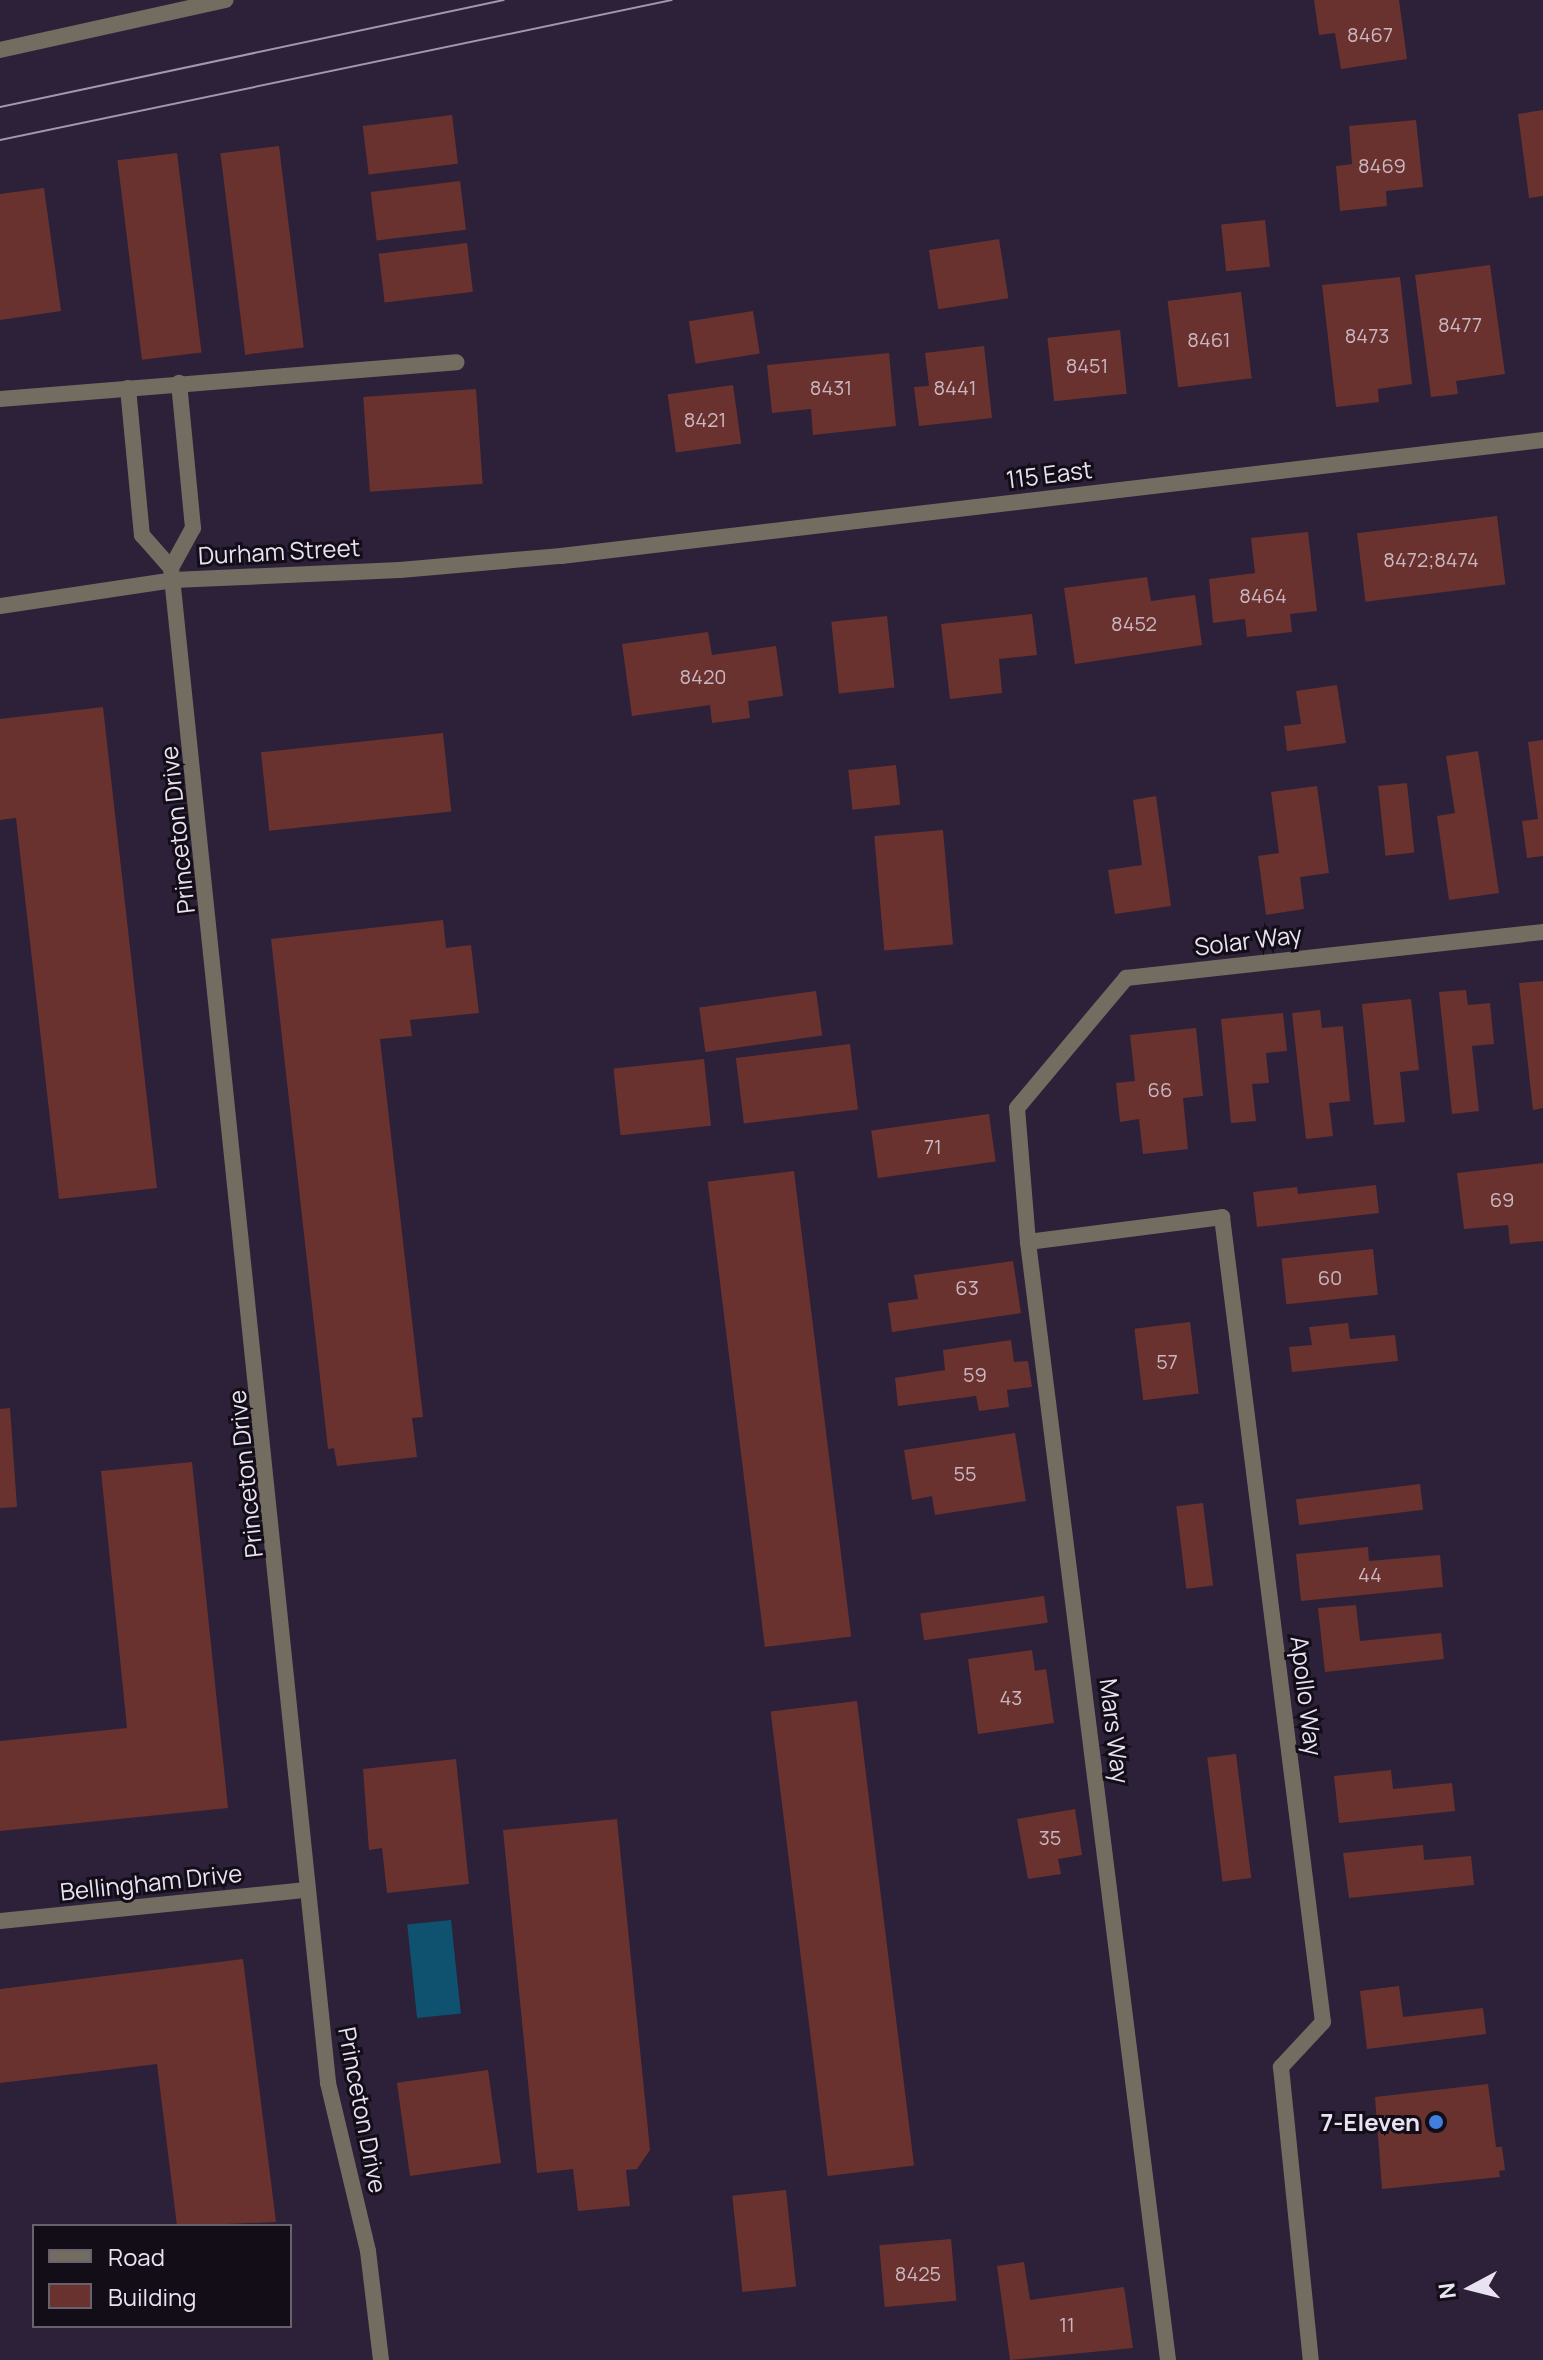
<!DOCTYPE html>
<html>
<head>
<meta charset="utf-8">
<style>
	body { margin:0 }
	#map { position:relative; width:1543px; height:2360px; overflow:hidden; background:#2c2138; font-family:Manrope,sans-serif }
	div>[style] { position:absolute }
	.water>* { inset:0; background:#0f526f; transform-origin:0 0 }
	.building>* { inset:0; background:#69322f; transform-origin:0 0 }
	.street>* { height:16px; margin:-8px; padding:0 8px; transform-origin:8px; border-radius:8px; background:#736d61 }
	.tram>* { height:2px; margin:-1px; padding:0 1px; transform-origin:1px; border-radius:1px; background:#a198ab }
	.dots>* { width:22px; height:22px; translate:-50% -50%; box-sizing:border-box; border:4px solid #120d17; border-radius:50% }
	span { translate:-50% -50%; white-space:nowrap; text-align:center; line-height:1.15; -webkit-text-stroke:6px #120d17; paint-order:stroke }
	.number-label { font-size:20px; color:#c9b6c1 }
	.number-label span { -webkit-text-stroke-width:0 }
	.street-label { font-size:24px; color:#e9e2f2 }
	.poi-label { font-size:24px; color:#e9e2f2; font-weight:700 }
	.right { translate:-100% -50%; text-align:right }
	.legend { position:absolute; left:32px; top:2224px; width:260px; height:104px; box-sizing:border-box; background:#120d17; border:2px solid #68626f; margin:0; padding:10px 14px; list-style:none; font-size:24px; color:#e9e2f2 }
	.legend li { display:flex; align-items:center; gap:16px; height:40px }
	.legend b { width:40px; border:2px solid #68626f }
	.north { position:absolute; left:1431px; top:2248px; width:80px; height:80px; -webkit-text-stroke:6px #120d17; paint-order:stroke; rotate:263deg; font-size:22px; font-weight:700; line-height:32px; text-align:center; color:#e9e2f2 }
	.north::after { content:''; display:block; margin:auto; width:28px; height:36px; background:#e9e2f2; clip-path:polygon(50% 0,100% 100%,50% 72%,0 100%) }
</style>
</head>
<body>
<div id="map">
	<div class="water">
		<i style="left:451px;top:1920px;width:94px;height:44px;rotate:84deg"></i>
	</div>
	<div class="building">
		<i style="clip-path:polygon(1314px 0,1399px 0,1407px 59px,1341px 69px,1335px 33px,1319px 35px)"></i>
		<i style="clip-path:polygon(1543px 110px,1543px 196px,1529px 198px,1518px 114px)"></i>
		<i style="left:452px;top:115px;width:49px;height:90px;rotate:83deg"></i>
		<i style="clip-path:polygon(1416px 120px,1423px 187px,1386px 191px,1387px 206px,1340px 211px,1336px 166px,1352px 164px,1349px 126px)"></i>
		<i style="left:279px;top:146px;width:203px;height:59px;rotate:83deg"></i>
		<i style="left:177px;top:153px;width:201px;height:60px;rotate:83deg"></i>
		<i style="left:460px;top:181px;width:49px;height:90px;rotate:83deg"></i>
		<i style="clip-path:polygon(44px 188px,61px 311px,0 320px,0 194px)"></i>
		<i style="left:1265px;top:220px;width:47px;height:44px;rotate:84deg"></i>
		<i style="left:999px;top:239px;width:60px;height:71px;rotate:81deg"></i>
		<i style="left:467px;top:243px;width:49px;height:89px;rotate:83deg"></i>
		<i style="clip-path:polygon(1490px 265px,1505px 374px,1456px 381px,1458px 394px,1431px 397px,1415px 275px)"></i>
		<i style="clip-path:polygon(1400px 277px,1412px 384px,1378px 389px,1379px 402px,1336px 407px,1322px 285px)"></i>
		<i style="left:1241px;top:292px;width:87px;height:74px;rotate:83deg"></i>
		<i style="left:753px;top:311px;width:43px;height:65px;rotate:81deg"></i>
		<i style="left:1120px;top:330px;width:64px;height:73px;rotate:84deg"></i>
		<i style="clip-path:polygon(984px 346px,992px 418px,919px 426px,914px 387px,929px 386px,925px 353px)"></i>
		<i style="clip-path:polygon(889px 353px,896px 426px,813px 435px,811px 409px,772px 413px,767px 365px)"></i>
		<i style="left:733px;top:385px;width:59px;height:66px;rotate:82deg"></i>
		<i style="left:476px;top:389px;width:95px;height:113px;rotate:86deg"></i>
		<i style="left:1497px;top:516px;width:69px;height:141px;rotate:83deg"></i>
		<i style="clip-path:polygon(1308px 532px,1317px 611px,1290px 614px,1292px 632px,1247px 637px,1245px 619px,1213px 623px,1209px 579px,1255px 573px,1251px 538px)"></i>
		<i style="clip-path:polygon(1147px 577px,1151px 601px,1195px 595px,1202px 645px,1075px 664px,1064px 588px)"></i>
		<i style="clip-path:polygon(1032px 614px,1037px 655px,999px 659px,1002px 693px,950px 699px,941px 624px)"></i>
		<i style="left:887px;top:616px;width:72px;height:56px;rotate:84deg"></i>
		<i style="clip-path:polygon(708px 632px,712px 655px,776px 646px,783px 696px,748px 701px,750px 718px,712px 723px,710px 705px,632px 716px,622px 644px)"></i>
		<i style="clip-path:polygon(1337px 685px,1346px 743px,1287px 751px,1284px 726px,1301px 724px,1296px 691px)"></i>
		<i style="clip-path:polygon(103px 707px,157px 1188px,59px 1199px,16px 818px,0 820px,0 719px)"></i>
		<i style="left:443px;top:733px;width:79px;height:183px;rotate:84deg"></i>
		<i style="clip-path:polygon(1543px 740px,1543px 856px,1527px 858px,1522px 821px,1538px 819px,1528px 742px)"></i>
		<i style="clip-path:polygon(1478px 751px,1499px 893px,1449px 900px,1437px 816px,1455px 813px,1446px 756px)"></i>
		<i style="left:896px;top:765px;width:40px;height:48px;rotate:84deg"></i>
		<i style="left:1407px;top:783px;width:70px;height:29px;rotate:84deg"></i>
		<i style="clip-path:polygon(1317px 786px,1329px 873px,1300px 877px,1304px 909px,1266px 915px,1258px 856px,1279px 853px,1271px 792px)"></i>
		<i style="clip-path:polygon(1156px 796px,1171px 906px,1115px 914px,1108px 870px,1142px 865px,1133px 800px)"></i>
		<i style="left:943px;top:830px;width:115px;height:69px;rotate:85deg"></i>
		<i style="clip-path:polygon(443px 920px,446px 948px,471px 945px,479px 1013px,410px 1020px,412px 1036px,380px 1039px,423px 1417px,412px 1418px,417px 1457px,337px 1466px,334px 1448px,328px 1449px,271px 939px)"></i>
		<i style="clip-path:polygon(1543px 981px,1543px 1108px,1533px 1110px,1519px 983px)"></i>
		<i style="clip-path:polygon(1466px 990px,1468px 1005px,1490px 1003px,1494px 1044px,1472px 1046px,1479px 1111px,1452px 1114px,1439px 992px)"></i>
		<i style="left:816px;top:991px;width:45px;height:118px;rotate:82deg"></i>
		<i style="clip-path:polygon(1411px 999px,1419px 1070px,1400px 1072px,1405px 1122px,1374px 1125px,1362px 1004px)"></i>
		<i style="clip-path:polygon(1320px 1010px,1322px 1028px,1343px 1026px,1350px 1101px,1329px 1103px,1333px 1136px,1306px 1139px,1292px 1013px)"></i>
		<i style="clip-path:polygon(1283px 1013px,1287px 1051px,1266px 1053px,1269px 1083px,1252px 1084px,1256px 1121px,1231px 1123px,1221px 1019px)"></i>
		<i style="clip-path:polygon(1196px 1028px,1203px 1096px,1183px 1098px,1188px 1149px,1143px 1154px,1139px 1119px,1120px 1122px,1116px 1083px,1135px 1081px,1130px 1035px)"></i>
		<i style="left:850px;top:1044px;width:66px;height:115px;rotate:83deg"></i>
		<i style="left:704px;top:1059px;width:67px;height:91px;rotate:84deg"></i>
		<i style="left:989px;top:1114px;width:48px;height:119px;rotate:82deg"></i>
		<i style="clip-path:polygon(1543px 1163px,1543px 1241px,1510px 1244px,1508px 1225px,1464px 1229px,1457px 1173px)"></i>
		<i style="left:794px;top:1171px;width:469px;height:87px;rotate:83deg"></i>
		<i style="clip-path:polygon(1376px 1185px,1379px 1213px,1257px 1227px,1253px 1192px,1297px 1187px,1298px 1194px)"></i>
		<i style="left:1373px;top:1249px;width:46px;height:92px;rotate:84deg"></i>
		<i style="clip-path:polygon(1013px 1261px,1021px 1313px,892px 1332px,888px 1303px,918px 1299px,914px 1275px)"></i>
		<i style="left:1190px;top:1322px;width:72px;height:56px;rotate:83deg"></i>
		<i style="clip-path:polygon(1348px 1323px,1350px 1339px,1395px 1335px,1398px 1361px,1292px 1372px,1289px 1347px,1312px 1345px,1309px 1327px)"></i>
		<i style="clip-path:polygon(1011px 1340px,1014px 1362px,1028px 1361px,1032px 1387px,1007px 1390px,1009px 1407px,979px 1411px,976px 1396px,898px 1406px,895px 1378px,945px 1370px,943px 1350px)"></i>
		<i style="clip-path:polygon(10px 1408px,17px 1507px,0 1508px,0 1409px)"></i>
		<i style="clip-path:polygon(1015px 1433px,1026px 1501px,935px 1515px,932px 1496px,912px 1500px,904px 1450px)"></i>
		<i style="clip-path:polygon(192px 1462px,228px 1808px,0 1831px,0 1741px,127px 1728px,101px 1471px)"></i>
		<i style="left:1420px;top:1484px;width:26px;height:125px;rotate:83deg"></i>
		<i style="left:1203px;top:1503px;width:83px;height:27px;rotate:83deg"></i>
		<i style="clip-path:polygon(1368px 1547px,1369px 1561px,1440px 1555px,1443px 1587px,1301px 1601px,1296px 1554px)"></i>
		<i style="left:1044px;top:1596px;width:27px;height:125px;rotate:82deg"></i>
		<i style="clip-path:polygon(1356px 1605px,1360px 1641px,1441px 1633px,1444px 1659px,1325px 1672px,1318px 1608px)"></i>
		<i style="clip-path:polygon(1032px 1650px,1035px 1671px,1046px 1669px,1054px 1723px,978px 1734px,968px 1659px)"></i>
		<i style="left:857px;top:1701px;width:468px;height:87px;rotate:83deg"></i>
		<i style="left:1236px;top:1754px;width:125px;height:29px;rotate:83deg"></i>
		<i style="clip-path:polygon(456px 1759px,469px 1884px,387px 1893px,382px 1848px,369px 1850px,363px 1769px)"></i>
		<i style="clip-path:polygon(1391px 1770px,1393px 1789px,1452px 1783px,1455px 1811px,1339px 1823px,1334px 1776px)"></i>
		<i style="clip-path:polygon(1075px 1809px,1082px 1855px,1058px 1859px,1061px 1874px,1028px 1879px,1017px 1819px)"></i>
		<i style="clip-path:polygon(617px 1819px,650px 2150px,637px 2169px,626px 2170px,630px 2206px,578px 2211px,573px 2169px,537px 2173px,503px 1830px)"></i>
		<i style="clip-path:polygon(1423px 1845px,1424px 1860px,1471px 1856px,1474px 1885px,1349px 1898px,1343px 1853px)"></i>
		<i style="clip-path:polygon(243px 1959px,276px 2222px,177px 2226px,157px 2064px,0 2083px,0 1989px)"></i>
		<i style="clip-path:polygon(1399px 1986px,1403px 2017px,1483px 2008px,1486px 2034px,1367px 2049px,1360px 1991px)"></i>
		<i style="left:488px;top:2070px;width:94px;height:92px;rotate:82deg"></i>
		<i style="clip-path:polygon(1488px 2084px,1496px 2147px,1502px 2147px,1505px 2170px,1499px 2171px,1500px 2177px,1382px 2189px,1375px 2097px)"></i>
		<i style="left:786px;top:2190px;width:97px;height:54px;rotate:84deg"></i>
		<i style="left:951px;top:2239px;width:62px;height:72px;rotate:85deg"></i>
		<i style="clip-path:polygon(1024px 2262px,1030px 2300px,1124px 2287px,1133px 2348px,1010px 2360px,997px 2266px)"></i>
	</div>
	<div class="street">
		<i style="left:0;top:50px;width:231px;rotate:-12.5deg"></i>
		<i style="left:128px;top:388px;width:148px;rotate:84.6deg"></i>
		<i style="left:142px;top:535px;width:44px;rotate:48.7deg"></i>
		<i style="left:171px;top:568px;width:1523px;rotate:84.08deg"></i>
		<i style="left:328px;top:2083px;width:173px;rotate:76.6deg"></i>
		<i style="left:368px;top:2251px;width:110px;rotate:83.2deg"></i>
		<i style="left:0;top:399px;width:458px;rotate:-4.6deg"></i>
		<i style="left:171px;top:568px;width:46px;rotate:-61.2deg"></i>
		<i style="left:193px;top:528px;width:146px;rotate:-95.5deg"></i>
		<i style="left:0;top:606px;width:175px;rotate:-8.5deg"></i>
		<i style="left:173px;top:580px;width:227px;rotate:-2.5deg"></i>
		<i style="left:400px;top:570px;width:162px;rotate:-5deg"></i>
		<i style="left:561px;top:556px;width:989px;rotate:-6.74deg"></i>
		<i style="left:1028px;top:1242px;width:196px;rotate:-7.3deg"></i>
		<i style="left:1222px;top:1217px;width:811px;rotate:82.85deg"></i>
		<i style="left:1323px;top:2022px;width:62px;rotate:133deg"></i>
		<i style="left:1281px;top:2067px;width:295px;rotate:84.2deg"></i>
		<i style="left:0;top:1921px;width:308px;rotate:-5.8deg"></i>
		<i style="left:1168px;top:2360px;width:1127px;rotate:-97.14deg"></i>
		<i style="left:1028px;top:1242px;width:134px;rotate:-94.7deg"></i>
		<i style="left:1017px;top:1108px;width:170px;rotate:-50deg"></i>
		<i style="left:1126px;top:978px;width:420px;rotate:-6.3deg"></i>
	</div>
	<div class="tram">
		<i style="left:0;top:107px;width:515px;rotate:-11.99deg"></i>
		<i style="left:0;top:140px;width:686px;rotate:-11.77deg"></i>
	</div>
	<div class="dots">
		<i style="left:1436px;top:2122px;background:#3f7fe0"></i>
	</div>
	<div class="number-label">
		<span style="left:1370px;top:34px">8467</span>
		<span style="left:1382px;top:165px">8469</span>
		<span style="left:1460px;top:324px">8477</span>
		<span style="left:1367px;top:335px">8473</span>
		<span style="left:1209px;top:339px">8461</span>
		<span style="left:1087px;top:365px">8451</span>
		<span style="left:831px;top:387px">8431</span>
		<span style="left:955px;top:387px">8441</span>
		<span style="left:705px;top:419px">8421</span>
		<span style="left:1431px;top:559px">8472;8474</span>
		<span style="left:1263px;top:595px">8464</span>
		<span style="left:1134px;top:623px">8452</span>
		<span style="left:703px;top:676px">8420</span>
		<span style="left:1160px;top:1089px">66</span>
		<span style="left:933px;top:1146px">71</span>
		<span style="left:1502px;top:1199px">69</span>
		<span style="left:1330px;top:1277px">60</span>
		<span style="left:967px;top:1287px">63</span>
		<span style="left:1167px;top:1361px">57</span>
		<span style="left:975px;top:1374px">59</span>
		<span style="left:965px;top:1473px">55</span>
		<span style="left:1370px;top:1574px">44</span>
		<span style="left:1011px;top:1697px">43</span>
		<span style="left:1050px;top:1837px">35</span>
		<span style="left:918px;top:2273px">8425</span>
		<span style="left:1067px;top:2324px">11</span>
	</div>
	<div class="street-label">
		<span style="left:1049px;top:474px;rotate:-7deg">115 East</span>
		<span style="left:279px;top:551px;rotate:-3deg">Durham Street</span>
		<span style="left:177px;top:830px;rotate:-96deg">Princeton Drive</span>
		<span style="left:1248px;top:940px;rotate:-7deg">Solar Way</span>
		<span style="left:245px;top:1474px;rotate:-96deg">Princeton Drive</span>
		<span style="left:1307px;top:1696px;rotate:83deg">Apollo Way</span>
		<span style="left:1115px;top:1731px;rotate:83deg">Mars Way</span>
		<span style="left:151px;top:1882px;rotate:-6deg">Bellingham Drive</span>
		<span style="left:363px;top:2110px;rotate:79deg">Princeton Drive</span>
	</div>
	<div class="poi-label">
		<span class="right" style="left:1420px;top:2122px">7-Eleven</span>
	</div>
	<ul class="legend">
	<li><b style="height:10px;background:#736d61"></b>Road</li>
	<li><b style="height:22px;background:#69322f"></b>Building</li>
	</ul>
	<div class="north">N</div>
</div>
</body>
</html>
